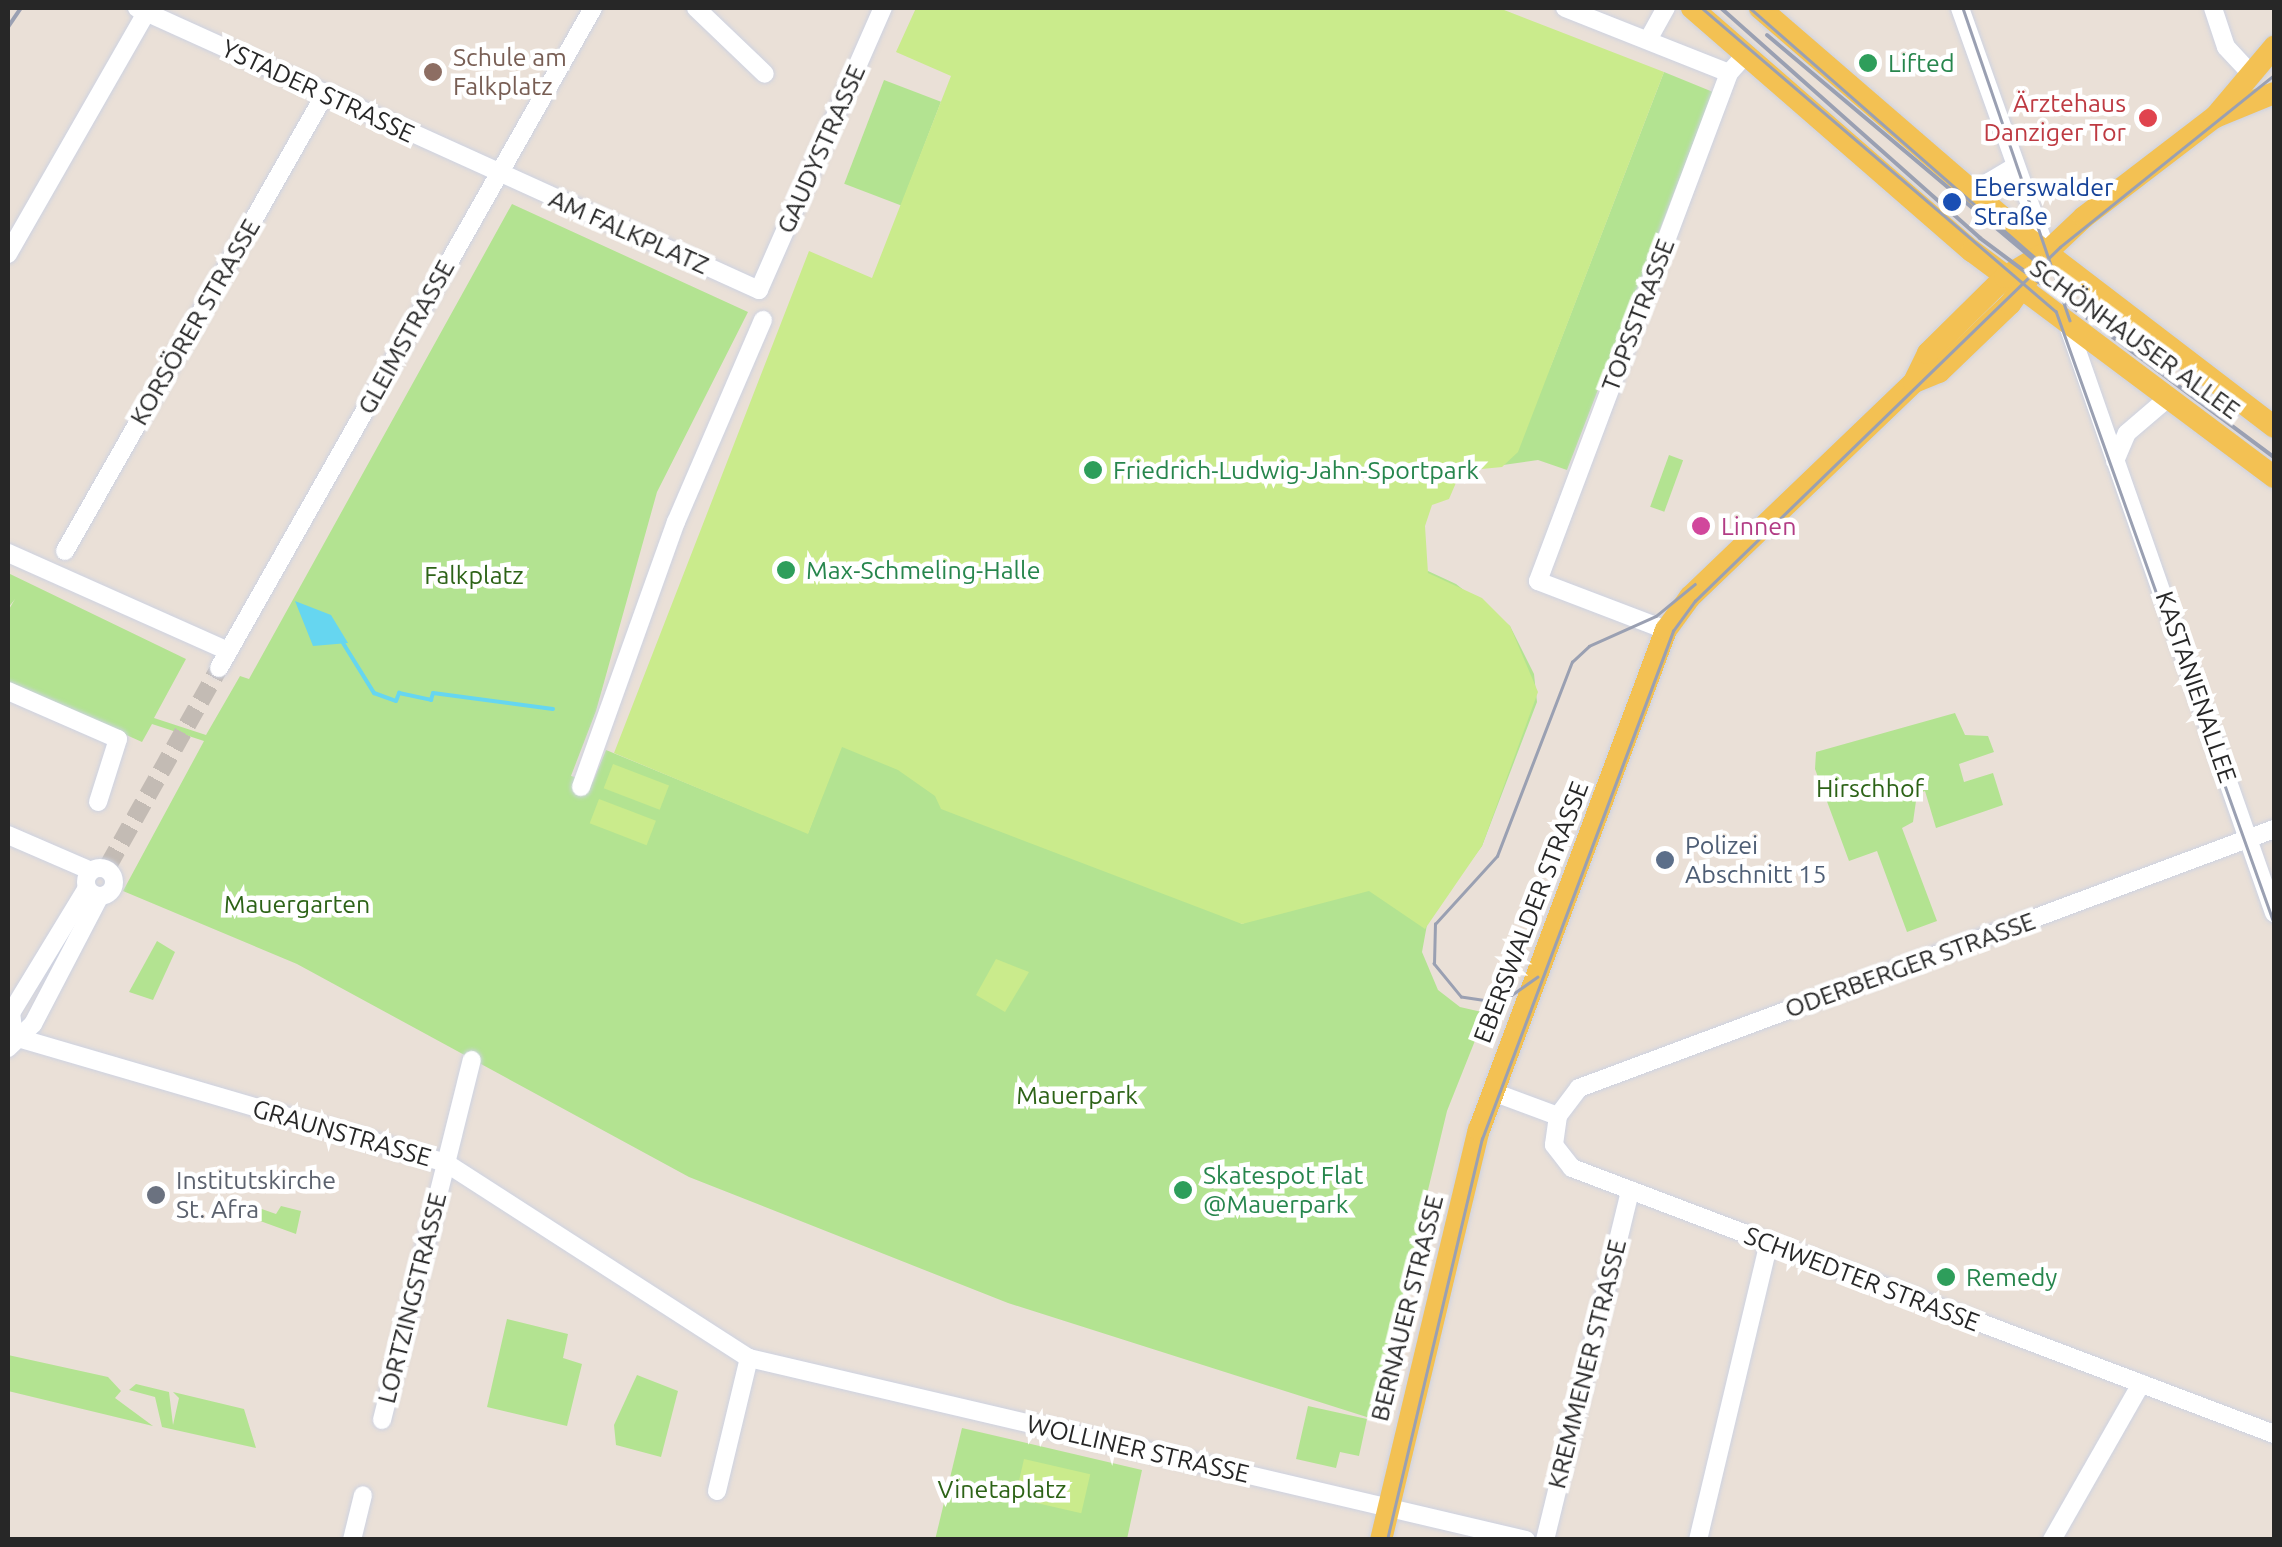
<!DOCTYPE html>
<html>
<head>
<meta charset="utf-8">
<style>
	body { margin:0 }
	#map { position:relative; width:2282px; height:1547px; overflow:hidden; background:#eae0d7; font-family:Ubuntu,sans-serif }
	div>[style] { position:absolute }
	.green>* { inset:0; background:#b3e391; transform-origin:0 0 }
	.pitch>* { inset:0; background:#caeb8c; transform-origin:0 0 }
	.water>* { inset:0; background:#66d6f0 }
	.stream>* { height:4px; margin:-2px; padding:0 2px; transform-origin:2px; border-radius:2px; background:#66d6f0 }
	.minor-tunnel>* { height:18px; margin-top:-9px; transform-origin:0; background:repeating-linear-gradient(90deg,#c3bbb4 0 18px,transparent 0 27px) }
	.roads { filter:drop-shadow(0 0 2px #cdd2e1) drop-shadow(0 0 2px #cdd2e1) }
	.minor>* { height:18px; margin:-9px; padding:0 9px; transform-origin:9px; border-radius:9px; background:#fff }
	.minor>.ring { margin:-9px; padding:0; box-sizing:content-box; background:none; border:18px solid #fff; border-radius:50% }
	.major>* { height:22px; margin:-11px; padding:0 11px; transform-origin:11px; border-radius:11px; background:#f3c153 }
	.tram>* { height:2.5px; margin:-1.25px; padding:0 1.25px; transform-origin:1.25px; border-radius:1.25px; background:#9aa0b2 }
	.rail>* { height:4px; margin:-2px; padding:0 2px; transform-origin:2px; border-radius:2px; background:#9aa0b2 }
	.dots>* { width:28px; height:28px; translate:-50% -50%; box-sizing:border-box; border:5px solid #fff; border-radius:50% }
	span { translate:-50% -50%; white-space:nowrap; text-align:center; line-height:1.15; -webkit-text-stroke:9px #fff; paint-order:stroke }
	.education-label { font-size:25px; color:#785e54 }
	.left { translate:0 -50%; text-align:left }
	.leisure-label { font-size:25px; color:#27864d }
	.street-label { font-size:25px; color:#272727 }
	.health-label { font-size:25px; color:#be3a42 }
	.right { translate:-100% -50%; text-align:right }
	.transit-label { font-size:25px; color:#164399 }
	.hotel-label { font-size:25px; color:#b23c85 }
	.park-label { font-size:25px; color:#2d6317 }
	.service-label { font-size:25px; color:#4e5e75 }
	.worship-label { font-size:25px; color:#5b616d }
	.frame { position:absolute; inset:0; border:10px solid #272727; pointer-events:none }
</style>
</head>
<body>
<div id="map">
	<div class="green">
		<i style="clip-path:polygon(1664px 72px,1713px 92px,1567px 470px,1538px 460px,1461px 471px,1550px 368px)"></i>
		<i style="left:884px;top:80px;width:61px;height:111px;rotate:21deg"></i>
		<i style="clip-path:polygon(512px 204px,748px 312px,657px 492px,596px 711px,571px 776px,593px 782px,606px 750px,808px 833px,859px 698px,1242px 924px,1255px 918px,1418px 576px,1428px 571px,1456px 584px,1510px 626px,1534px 674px,1537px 702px,1482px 846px,1428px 919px,1422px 952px,1438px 990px,1460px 1007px,1486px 1013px,1447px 1111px,1373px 1419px,1008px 1303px,689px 1177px,297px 964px,123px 891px,204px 741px,152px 724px,142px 742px,8px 682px,8px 611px,15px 599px,8px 608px,8px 573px,186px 659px,154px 718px,206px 735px,240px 676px,249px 679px)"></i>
		<i style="left:1669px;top:455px;width:15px;height:55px;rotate:20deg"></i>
		<i style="clip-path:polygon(1955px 713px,1965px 735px,1988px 736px,1994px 752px,1959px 764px,1964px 782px,1993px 773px,2003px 805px,1936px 828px,1925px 791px,1917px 794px,1913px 822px,1902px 828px,1937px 921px,1907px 932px,1877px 851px,1849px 861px,1815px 769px,1816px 752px)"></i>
		<i style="clip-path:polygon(157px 941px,175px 952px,153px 1000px,129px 992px)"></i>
		<i style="clip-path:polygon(281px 1206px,301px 1211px,296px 1234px,252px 1218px,256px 1207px,276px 1214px)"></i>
		<i style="clip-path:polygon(507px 1319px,568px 1334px,563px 1358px,582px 1364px,567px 1426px,487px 1407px)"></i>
		<i style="clip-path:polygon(8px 1355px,108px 1377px,121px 1391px,115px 1398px,153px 1426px,8px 1391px)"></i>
		<i style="clip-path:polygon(637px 1375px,678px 1391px,661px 1457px,616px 1445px,614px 1425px)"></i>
		<i style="clip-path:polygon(136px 1384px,169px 1392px,173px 1425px,179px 1398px,173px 1392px,244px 1409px,256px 1448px,162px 1427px,155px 1397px,129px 1390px)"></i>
		<i style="clip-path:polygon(1308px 1406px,1367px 1419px,1359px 1456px,1340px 1452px,1336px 1468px,1296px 1459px)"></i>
		<i style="clip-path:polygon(962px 1428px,1142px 1470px,1127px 1539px,935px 1540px)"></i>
	</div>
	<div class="pitch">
		<i style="clip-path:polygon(916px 8px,1499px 8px,1664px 72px,1518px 452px,1502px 467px,1461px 471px,1449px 499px,1432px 505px,1425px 526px,1428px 573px,1482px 598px,1510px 626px,1538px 692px,1482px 846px,1425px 929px,1369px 891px,1242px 924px,941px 809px,935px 796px,898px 770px,842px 747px,808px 834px,614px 753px,809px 251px,872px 278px,951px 76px,896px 52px)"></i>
		<i style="left:613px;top:764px;width:60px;height:26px;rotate:21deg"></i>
		<i style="left:599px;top:799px;width:61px;height:26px;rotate:21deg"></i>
		<i style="clip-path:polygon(996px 959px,1029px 972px,1005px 1012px,976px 995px)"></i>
		<i style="left:1024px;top:1459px;width:68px;height:40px;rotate:13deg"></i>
	</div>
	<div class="water">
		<i style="clip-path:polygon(295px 601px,331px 615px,348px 643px,313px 646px)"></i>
	</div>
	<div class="stream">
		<i style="left:343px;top:643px;width:59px;rotate:58.2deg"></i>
		<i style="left:374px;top:693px;width:23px;rotate:20deg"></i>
		<i style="left:396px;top:701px;width:9px;rotate:-69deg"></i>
		<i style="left:399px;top:693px;width:33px;rotate:12deg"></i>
		<i style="left:431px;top:700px;width:7px;rotate:-74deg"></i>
		<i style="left:433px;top:693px;width:121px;rotate:7.6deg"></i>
	</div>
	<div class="minor-tunnel">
		<i style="left:108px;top:866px;width:227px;rotate:-60.7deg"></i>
	</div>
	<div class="roads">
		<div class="minor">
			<i style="left:137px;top:8px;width:683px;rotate:24.39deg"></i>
			<i style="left:759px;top:290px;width:308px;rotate:-66.3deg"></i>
			<i style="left:696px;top:8px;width:95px;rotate:43.7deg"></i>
			<i style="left:1565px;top:8px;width:176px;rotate:21.6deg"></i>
			<i style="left:1960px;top:8px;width:259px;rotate:70.4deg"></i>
			<i style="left:2213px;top:8px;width:41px;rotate:71.6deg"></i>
			<i style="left:2226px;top:47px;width:34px;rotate:47deg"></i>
			<i style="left:1648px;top:40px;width:37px;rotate:-61deg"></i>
			<i style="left:1972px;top:192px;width:49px;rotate:-30.8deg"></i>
			<i style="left:8px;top:254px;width:284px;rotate:-60.2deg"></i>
			<i style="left:2069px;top:328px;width:620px;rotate:70.69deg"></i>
			<i style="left:2115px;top:461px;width:30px;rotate:-67deg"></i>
			<i style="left:2127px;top:433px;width:54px;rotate:-40.5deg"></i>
			<i style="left:65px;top:551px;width:526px;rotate:-60.36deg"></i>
			<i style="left:8px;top:553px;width:241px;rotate:24deg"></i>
			<i style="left:1666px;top:630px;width:137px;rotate:-159.1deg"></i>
			<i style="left:1538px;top:581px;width:543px;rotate:-69.39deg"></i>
			<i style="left:1729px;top:73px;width:25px;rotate:-48deg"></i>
			<i style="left:219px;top:668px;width:759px;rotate:-60.46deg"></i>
			<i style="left:8px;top:691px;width:120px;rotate:23.6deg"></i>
			<i style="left:118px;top:739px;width:66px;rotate:107.6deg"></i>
			<i style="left:581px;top:787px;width:282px;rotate:-70.3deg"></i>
			<i style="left:676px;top:522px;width:220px;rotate:-66.7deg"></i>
			<i style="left:2274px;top:829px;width:742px;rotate:159.56deg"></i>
			<i style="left:1579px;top:1088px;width:35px;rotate:127deg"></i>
			<i style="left:1558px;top:1116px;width:29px;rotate:98deg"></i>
			<i style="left:1554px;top:1145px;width:29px;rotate:52deg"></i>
			<i style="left:1572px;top:1168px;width:751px;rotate:20.75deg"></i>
			<i style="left:8px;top:835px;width:90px;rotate:23.4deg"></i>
			<i class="ring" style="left:86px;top:868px;width:10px;height:10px"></i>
			<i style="left:8px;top:1035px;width:456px;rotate:16.3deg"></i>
			<i style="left:446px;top:1163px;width:360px;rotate:32.8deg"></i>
			<i style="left:749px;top:1358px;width:798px;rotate:13.18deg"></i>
			<i style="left:14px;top:1037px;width:24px;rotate:-97deg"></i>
			<i style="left:11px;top:1013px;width:146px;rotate:-58.7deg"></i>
			<i style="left:8px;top:1048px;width:35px;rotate:-44deg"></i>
			<i style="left:33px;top:1024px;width:144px;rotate:-62.4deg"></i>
			<i style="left:1493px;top:1092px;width:69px;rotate:20.3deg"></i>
			<i style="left:382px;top:1420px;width:371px;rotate:-76deg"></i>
			<i style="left:717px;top:1491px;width:137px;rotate:-76.5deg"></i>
			<i style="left:352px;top:1540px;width:46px;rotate:-76.3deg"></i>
			<i style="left:1545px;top:1540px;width:360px;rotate:-76.3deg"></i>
			<i style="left:1698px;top:1540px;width:305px;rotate:-76.6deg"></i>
			<i style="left:2052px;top:1540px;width:180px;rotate:-60.3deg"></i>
		</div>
		<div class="major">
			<i style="left:1692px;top:8px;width:371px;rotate:41deg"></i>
			<i style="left:1972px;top:251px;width:377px;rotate:36.8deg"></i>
			<i style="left:1760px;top:8px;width:341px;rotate:40.8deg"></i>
			<i style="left:2018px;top:231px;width:322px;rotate:37.4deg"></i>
			<i style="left:2215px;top:117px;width:64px;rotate:-22.1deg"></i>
			<i style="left:1914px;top:382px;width:27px;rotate:-22deg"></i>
			<i style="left:1939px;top:372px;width:98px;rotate:-43.8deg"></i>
			<i style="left:2010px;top:304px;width:64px;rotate:-54.6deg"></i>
			<i style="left:2047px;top:252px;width:51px;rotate:-43.4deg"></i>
			<i style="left:2084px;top:217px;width:165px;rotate:-37.4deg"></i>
			<i style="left:2215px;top:117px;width:92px;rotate:-49.9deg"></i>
			<i style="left:1381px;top:1540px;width:422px;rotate:-76.6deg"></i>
			<i style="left:1479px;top:1130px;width:534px;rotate:-69.49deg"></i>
			<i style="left:1666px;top:630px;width:41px;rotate:-54deg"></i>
			<i style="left:1690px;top:597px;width:310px;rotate:-43.8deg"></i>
			<i style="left:1914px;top:382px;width:32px;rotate:-64deg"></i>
			<i style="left:1928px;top:353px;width:108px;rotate:-44.6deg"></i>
			<i style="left:2005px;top:277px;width:49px;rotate:-30.8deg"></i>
		</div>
	</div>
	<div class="tram">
		<i style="left:1702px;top:8px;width:466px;rotate:40.6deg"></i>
		<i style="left:2056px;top:311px;width:650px;rotate:70.39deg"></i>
		<i style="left:1750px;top:8px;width:395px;rotate:41.2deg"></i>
		<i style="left:1963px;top:8px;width:330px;rotate:71.1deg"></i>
		<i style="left:1538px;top:977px;width:45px;rotate:144.9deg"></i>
		<i style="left:1501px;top:1003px;width:40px;rotate:-171.5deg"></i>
		<i style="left:1461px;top:997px;width:43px;rotate:-129.3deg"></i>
		<i style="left:1434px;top:964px;width:40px;rotate:-88.6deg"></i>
		<i style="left:1435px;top:924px;width:92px;rotate:-47.6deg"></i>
		<i style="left:1497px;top:856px;width:208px;rotate:-68.9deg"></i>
		<i style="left:1572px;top:662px;width:23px;rotate:-43deg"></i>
		<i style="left:1589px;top:646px;width:73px;rotate:-24.1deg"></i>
		<i style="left:1656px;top:616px;width:50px;rotate:-39.4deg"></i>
		<i style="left:1387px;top:1540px;width:412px;rotate:-76.7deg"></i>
		<i style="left:1482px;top:1139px;width:543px;rotate:-69.39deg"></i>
		<i style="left:1673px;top:631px;width:37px;rotate:-54deg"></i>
		<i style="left:1695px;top:601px;width:508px;rotate:-44.12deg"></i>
		<i style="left:2060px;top:247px;width:275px;rotate:-38.8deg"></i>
	</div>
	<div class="rail">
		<i style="left:1721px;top:8px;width:346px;rotate:41.6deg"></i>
		<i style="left:1980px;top:238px;width:367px;rotate:36.7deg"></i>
		<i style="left:8px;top:27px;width:23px;rotate:-56deg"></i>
		<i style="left:1767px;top:35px;width:356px;rotate:40.1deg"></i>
	</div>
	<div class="dots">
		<i style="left:1868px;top:63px;background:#2e9e5b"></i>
		<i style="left:433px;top:72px;background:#8d6e63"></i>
		<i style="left:2148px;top:118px;background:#e0444e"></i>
		<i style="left:1952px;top:202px;background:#1a4fb4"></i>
		<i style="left:1093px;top:470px;background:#2e9e5b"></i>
		<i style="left:1701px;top:526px;background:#d1479c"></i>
		<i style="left:786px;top:570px;background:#2e9e5b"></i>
		<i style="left:1665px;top:860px;background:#5c6f8a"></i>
		<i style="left:1183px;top:1190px;background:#2e9e5b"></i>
		<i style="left:156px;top:1195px;background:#6b7280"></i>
		<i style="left:1946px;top:1277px;background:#2e9e5b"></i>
	</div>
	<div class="education-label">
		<span class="left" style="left:453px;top:72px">Schule am<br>Falkplatz</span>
	</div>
	<div class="leisure-label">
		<span class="left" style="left:1888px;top:63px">Lifted</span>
		<span class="left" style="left:1113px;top:470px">Friedrich-Ludwig-Jahn-Sportpark</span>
		<span class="left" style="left:806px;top:570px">Max-Schmeling-Halle</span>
		<span class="left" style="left:1203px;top:1190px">Skatespot Flat<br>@Mauerpark</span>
		<span class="left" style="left:1966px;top:1277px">Remedy</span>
	</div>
	<div class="street-label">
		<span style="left:318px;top:91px;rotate:25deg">YSTADER STRASSE</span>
		<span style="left:821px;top:149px;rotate:-66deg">GAUDYSTRASSE</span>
		<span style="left:629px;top:232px;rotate:24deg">AM FALKPLATZ</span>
		<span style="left:1638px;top:315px;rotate:-69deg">TOPSSTRASSE</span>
		<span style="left:195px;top:322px;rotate:-60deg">KORSÖRER STRASSE</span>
		<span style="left:406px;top:337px;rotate:-61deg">GLEIMSTRASSE</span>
		<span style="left:2135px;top:339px;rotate:36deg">SCHÖNHAUSER ALLEE</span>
		<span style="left:2196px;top:687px;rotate:71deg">KASTANIENALLEE</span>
		<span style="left:1531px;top:912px;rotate:-69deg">EBERSWALDER STRASSE</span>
		<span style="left:1910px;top:965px;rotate:-20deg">ODERBERGER STRASSE</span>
		<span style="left:342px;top:1133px;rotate:16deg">GRAUNSTRASSE</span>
		<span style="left:1862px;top:1279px;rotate:21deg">SCHWEDTER STRASSE</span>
		<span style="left:412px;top:1298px;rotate:-76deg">LORTZINGSTRASSE</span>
		<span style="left:1407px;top:1308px;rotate:-76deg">BERNAUER STRASSE</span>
		<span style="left:1587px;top:1364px;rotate:-76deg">KREMMENER STRASSE</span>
		<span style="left:1138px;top:1449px;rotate:13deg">WOLLINER STRASSE</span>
	</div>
	<div class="health-label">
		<span class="right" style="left:2126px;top:118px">Ärztehaus<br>Danziger Tor</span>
	</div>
	<div class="transit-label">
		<span class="left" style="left:1974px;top:202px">Eberswalder<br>Straße</span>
	</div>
	<div class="hotel-label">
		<span class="left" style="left:1721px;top:526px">Linnen</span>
	</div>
	<div class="park-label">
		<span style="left:474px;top:575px">Falkplatz</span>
		<span style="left:1870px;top:788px">Hirschhof</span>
		<span style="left:297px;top:904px">Mauergarten</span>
		<span style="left:1077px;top:1095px">Mauerpark</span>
		<span style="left:1002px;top:1489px">Vinetaplatz</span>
	</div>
	<div class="service-label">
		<span class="left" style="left:1685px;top:860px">Polizei<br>Abschnitt 15</span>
	</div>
	<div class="worship-label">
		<span class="left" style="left:176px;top:1195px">Institutskirche<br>St. Afra</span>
	</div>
	<div class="frame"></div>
</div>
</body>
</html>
